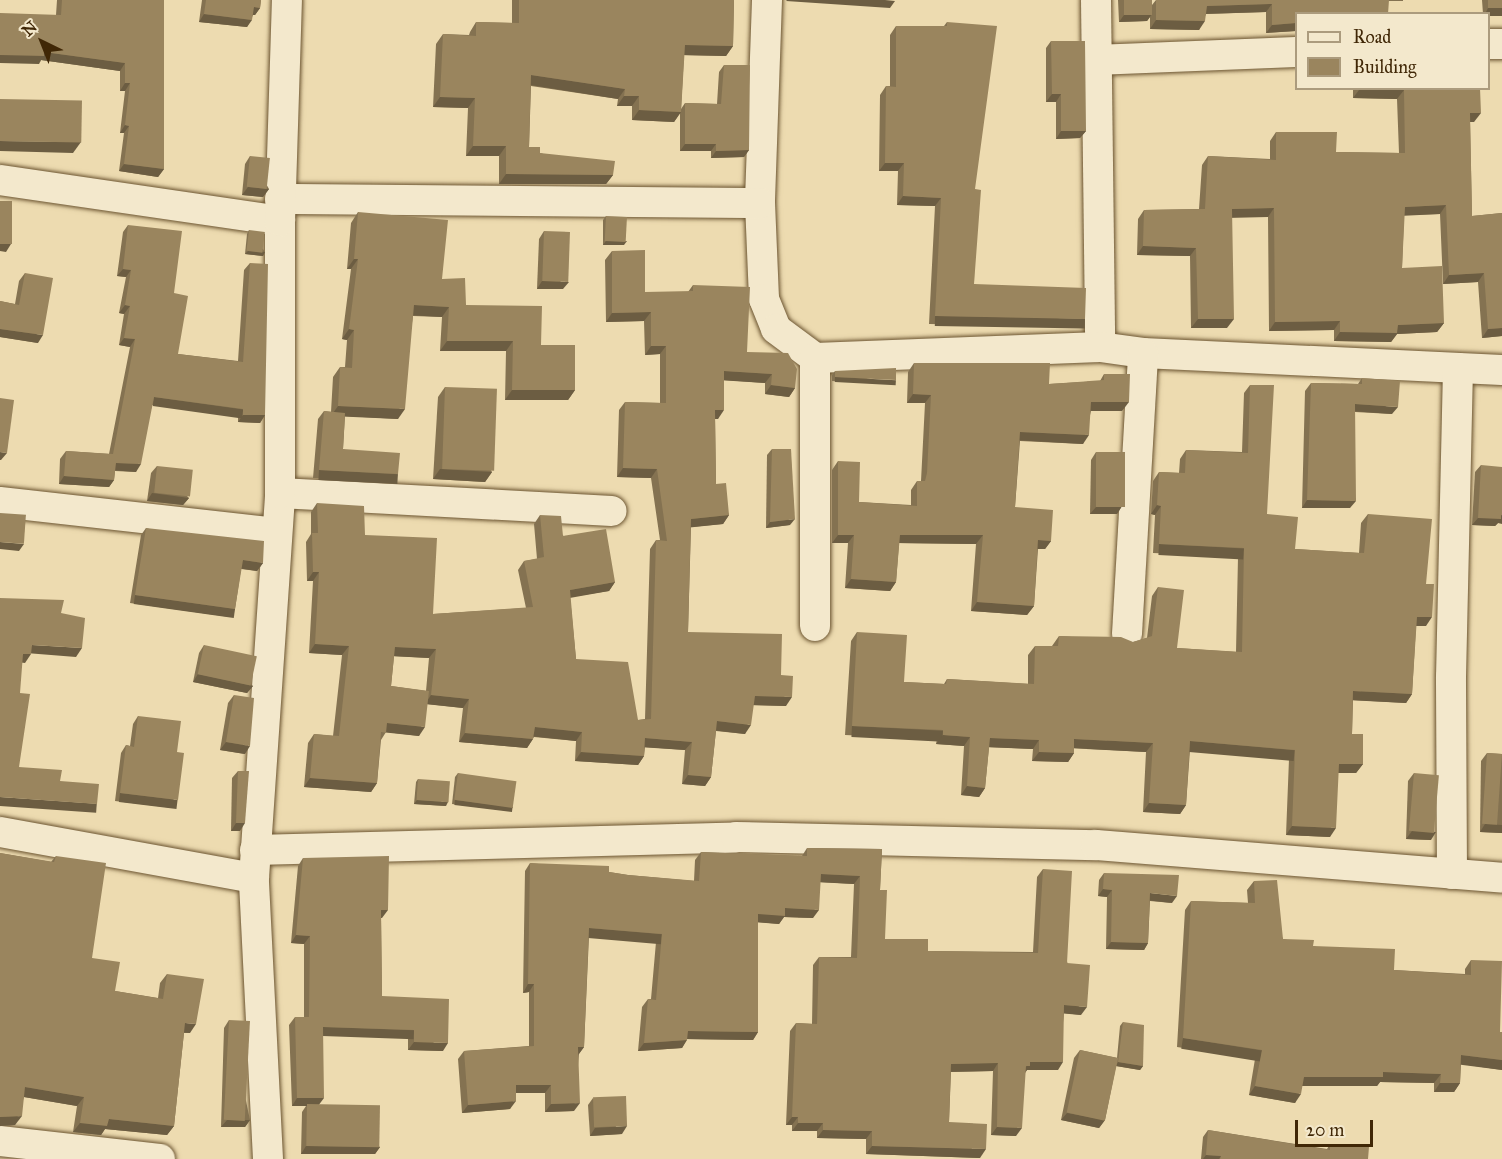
<!DOCTYPE html>
<html>
<head>
<meta charset="utf-8">
<style>
	body { margin:0 }
	#map { position:relative; width:1502px; height:1159px; overflow:hidden; background:#eddbb0; font-family:"IM FELL Great Primer",serif }
	div>[style] { position:absolute }
	.roads { filter:drop-shadow(0 0 2px #6b5430) drop-shadow(0 0 2px #6b5430) }
	.street>* { height:30px; margin:-15px; padding:0 15px; transform-origin:15px; border-radius:15px; background:#f3e8cc }
	.wall>* { inset:0; background:#847251 }
	.shaded-wall>* { inset:0; background:#6c5d42; transform-origin:0 0 }
	.building>* { inset:0; background:#9a855e; transform-origin:0 0 }
	span { translate:-50% -50%; white-space:nowrap; text-align:center; line-height:1.15; -webkit-text-stroke:4.5px #f3e8cc; paint-order:stroke }
	.legend { position:absolute; left:1295px; top:12px; width:195px; height:78px; box-sizing:border-box; background:#f3e8cc; border:2px solid #ab9b7d; margin:0; padding:8px 10px; list-style:none; font-size:18px; color:#402706 }
	.legend li { display:flex; align-items:center; gap:12px; height:30px }
	.legend b { width:30px; border:2px solid #ab9b7d }
	.north { position:absolute; left:12px; top:12px; width:60px; height:60px; -webkit-text-stroke:4px #f3e8cc; paint-order:stroke; rotate:317deg; font-size:16px; font-weight:700; line-height:24px; text-align:center; color:#402706 }
	.north::after { content:''; display:block; margin:auto; width:21px; height:27px; background:#402706; clip-path:polygon(50% 0,100% 100%,50% 72%,0 100%) }
	.scale { position:absolute; left:1295px; top:1120px; width:78px; height:27px; box-sizing:border-box; border:3px solid #402706; border-top:0; padding-left:8px; font-size:18px; line-height:21px; white-space:nowrap; color:#402706; -webkit-text-stroke:4px #f3e8cc; paint-order:stroke }
</style>
</head>
<body>
<div id="map">
	<div class="roads">
		<div class="street">
			<i style="left:767px;top:0;width:203px;rotate:92deg"></i>
			<i style="left:760px;top:203px;width:96px;rotate:87.6deg"></i>
			<i style="left:764px;top:299px;width:32px;rotate:68deg"></i>
			<i style="left:776px;top:329px;width:49px;rotate:36.6deg"></i>
			<i style="left:815px;top:358px;width:268px;rotate:90deg"></i>
			<i style="left:1096px;top:0;width:347px;rotate:89.3deg"></i>
			<i style="left:1488px;top:44px;width:14px"></i>
			<i style="left:1095px;top:60px;width:201px;rotate:-2.3deg"></i>
			<i style="left:0;top:180px;width:283px;rotate:8.3deg"></i>
			<i style="left:280px;top:199px;width:480px;rotate:0.5deg"></i>
			<i style="left:815px;top:358px;width:285px;rotate:-2.2deg"></i>
			<i style="left:1100px;top:347px;width:43px;rotate:7.9deg"></i>
			<i style="left:1143px;top:353px;width:359px;rotate:2.7deg"></i>
			<i style="left:280px;top:493px;width:332px;rotate:3.1deg"></i>
			<i style="left:0;top:502px;width:278px;rotate:6.4deg"></i>
			<i style="left:1127px;top:634px;width:281px;rotate:-86.7deg"></i>
			<i style="left:0;top:832px;width:258px;rotate:10.3deg"></i>
			<i style="left:255px;top:850px;width:481px;rotate:-1.5deg"></i>
			<i style="left:736px;top:837px;width:360px;rotate:1.3deg"></i>
			<i style="left:1096px;top:845px;width:407px;rotate:4.6deg"></i>
			<i style="left:1452px;top:874px;width:197px;rotate:-90.3deg"></i>
			<i style="left:1451px;top:677px;width:309px;rotate:-88.7deg"></i>
			<i style="left:0;top:1141px;width:161px;rotate:6.4deg"></i>
			<i style="left:268px;top:1159px;width:281px;rotate:-92.9deg"></i>
			<i style="left:254px;top:878px;width:386px;rotate:-86.1deg"></i>
			<i style="left:280px;top:493px;width:272px;rotate:-90deg"></i>
			<i style="left:280px;top:221px;width:221px;rotate:-88.2deg"></i>
		</div>
	</div>
	<div class="wall">
		<i style="clip-path:polygon(57px 0,164px 0,164px 169px,158px 177px,119px 171px,124px 133px,120px 133px,125px 91px,120px 91px,120px 71px,41px 60px,39px 64px,56px 15px)"></i>
		<i style="clip-path:polygon(202px 0,261px 0,260px 8px,255px 15px,253px 15px,247px 27px,199px 22px)"></i>
		<i style="clip-path:polygon(512px 0,734px 0,733px 46px,726px 56px,684px 55px,681px 109px,685px 103px,717px 104px,719px 72px,724px 65px,749px 150px,744px 157px,711px 158px,711px 151px,680px 151px,680px 113px,674px 122px,632px 120px,632px 106px,617px 106px,618px 99px,531px 86px,529px 147px,540px 153px,613px 175px,606px 184px,499px 184px,499px 156px,466px 156px,468px 108px,433px 107px,436px 44px,443px 34px,469px 35px,470px 32px,476px 22px,512px 23px)"></i>
		<i style="clip-path:polygon(1118px 0,1152px 0,1152px 5px,1156px 0,1403px 0,1403px 1px,1389px 1px,1296px 14px,1296px 31px,1266px 33px,1266px 12px,1206px 14px,1199px 30px,1150px 29px,1150px 17px,1147px 21px,1119px 22px)"></i>
		<i style="clip-path:polygon(1482px 0,1502px 0,1502px 16px,1488px 16px,1488px 14px,1483px 14px)"></i>
		<i style="clip-path:polygon(947px 22px,975px 189px,974px 284px,1079px 327px,929px 324px,935px 206px,897px 205px,898px 171px,879px 171px,880px 95px,886px 86px,890px 86px,890px 35px,896px 26px,944px 26px)"></i>
		<i style="clip-path:polygon(1051px 41px,1086px 131px,1080px 138px,1056px 139px,1056px 102px,1046px 102px,1046px 48px)"></i>
		<i style="clip-path:polygon(1353px 88px,1480px 88px,1474px 122px,1470px 122px,1472px 216px,1502px 213px,1502px 336px,1482px 338px,1478px 282px,1443px 284px,1440px 214px,1404px 215px,1402px 268px,1444px 323px,1437px 332px,1397px 334px,1391px 342px,1334px 341px,1334px 330px,1269px 331px,1268px 217px,1232px 217px,1227px 328px,1191px 328px,1190px 256px,1137px 255px,1138px 219px,1144px 210px,1199px 209px,1202px 165px,1208px 156px,1270px 159px,1270px 141px,1276px 132px,1336px 152px,1399px 153px,1397px 99px,1353px 98px)"></i>
		<i style="clip-path:polygon(250px 156px,269px 189px,263px 197px,242px 195px,245px 164px)"></i>
		<i style="clip-path:polygon(358px 212px,442px 279px,466px 305px,541px 345px,575px 390px,568px 400px,505px 400px,506px 351px,440px 351px,442px 317px,413px 316px,398px 419px,345px 416px,343px 449px,398px 474px,393px 482px,313px 478px,318px 419px,324px 411px,331px 412px,333px 377px,340px 367px,345px 367px,347px 340px,342px 339px,351px 269px,347px 269px,351px 223px)"></i>
		<i style="clip-path:polygon(606px 216px,624px 245px,603px 245px,603px 220px)"></i>
		<i style="clip-path:polygon(128px 225px,174px 293px,178px 354px,238px 361px,244px 270px,250px 263px,265px 415px,260px 423px,238px 422px,238px 417px,152px 405px,136px 472px,115px 471px,114px 480px,109px 487px,59px 484px,60px 459px,66px 451px,109px 454px,130px 347px,119px 345px,124px 314px,119px 313px,126px 277px,117px 276px,123px 232px)"></i>
		<i style="clip-path:polygon(249px 230px,265px 252px,263px 256px,245px 254px,247px 234px)"></i>
		<i style="clip-path:polygon(544px 231px,563px 289px,537px 289px,539px 239px)"></i>
		<i style="clip-path:polygon(evenodd,612px 251px,645px 292px,688px 292px,693px 285px,747px 352px,795px 388px,789px 397px,765px 394px,765px 383px,724px 380px,718px 419px,715px 419px,716px 484px,729px 515px,723px 524px,691px 527px,688px 632px,781px 675px,786px 706px,753px 705px,745px 734px,716px 731px,711px 777px,705px 786px,682px 784px,685px 750px,645px 747px,644px 756px,638px 765px,575px 761px,576px 741px,534px 737px,527px 748px,459px 742px,463px 708px,427px 704px,419px 736px,386px 732px,381px 740px,377px 783px,371px 792px,304px 787px,308px 743px,314px 734px,333px 736px,342px 655px,309px 653px,313px 581px,307px 581px,306px 542px,311px 534px,311px 512px,317px 503px,365px 535px,433px 614px,526px 608px,518px 570px,524px 561px,537px 559px,534px 524px,540px 515px,615px 582px,609px 591px,570px 597px,576px 659px,638px 720px,645px 719px,650px 549px,656px 540px,660px 540px,651px 478px,617px 477px,619px 410px,625px 402px,660px 403px,660px 354px,645px 355px,644px 321px,606px 322px,605px 260px,612px 251px,394px 656px,429px 658px,426px 691px,391px 686px,394px 656px)"></i>
		<i style="clip-path:polygon(25px 273px,38px 343px,0 337px,0 301px,15px 304px,19px 281px)"></i>
		<i style="clip-path:polygon(914px 363px,1049px 384px,1100px 381px,1104px 374px,1122px 411px,1091px 411px,1083px 444px,1020px 441px,1015px 507px,1051px 541px,1045px 549px,1038px 549px,1034px 606px,1027px 615px,971px 611px,976px 544px,899px 543px,896px 582px,890px 591px,845px 588px,848px 543px,832px 543px,832px 470px,838px 461px,859px 502px,911px 505px,911px 490px,917px 481px,921px 481px,925px 403px,907px 403px,908px 372px)"></i>
		<i style="clip-path:polygon(835px 371px,893px 384px,832px 381px,832px 375px)"></i>
		<i style="clip-path:polygon(1362px 378px,1392px 414px,1355px 412px,1350px 508px,1302px 508px,1305px 391px,1311px 383px,1358px 384px)"></i>
		<i style="clip-path:polygon(1250px 385px,1267px 514px,1295px 549px,1359px 553px,1361px 523px,1368px 514px,1426px 584px,1426px 626px,1416px 626px,1412px 694px,1406px 703px,1353px 700px,1352px 734px,1363px 764px,1356px 773px,1338px 773px,1330px 837px,1286px 835px,1289px 759px,1190px 750px,1186px 805px,1180px 814px,1143px 812px,1146px 752px,1074px 748px,1074px 753px,1068px 762px,1032px 761px,1033px 749px,989px 747px,985px 788px,979px 797px,961px 795px,964px 746px,936px 744px,937px 739px,845px 735px,851px 641px,857px 632px,904px 682px,944px 684px,947px 679px,1028px 684px,1028px 655px,1035px 646px,1052px 646px,1059px 636px,1133px 642px,1147px 638px,1152px 596px,1158px 587px,1177px 648px,1236px 652px,1238px 557px,1153px 553px,1155px 515px,1151px 514px,1153px 481px,1159px 472px,1179px 473px,1180px 459px,1186px 450px,1242px 452px,1244px 393px)"></i>
		<i style="clip-path:polygon(445px 387px,492px 472px,485px 482px,433px 479px,438px 397px)"></i>
		<i style="clip-path:polygon(772px 449px,790px 525px,766px 528px,767px 455px)"></i>
		<i style="clip-path:polygon(1096px 452px,1122px 506px,1117px 514px,1090px 514px,1091px 460px)"></i>
		<i style="clip-path:polygon(1481px 465px,1498px 523px,1495px 526px,1472px 525px,1475px 472px)"></i>
		<i style="clip-path:polygon(157px 466px,189px 498px,183px 505px,147px 501px,151px 473px)"></i>
		<i style="clip-path:polygon(146px 528px,263px 563px,257px 571px,241px 569px,235px 609px,230px 617px,130px 603px,141px 535px)"></i>
		<i style="clip-path:polygon(204px 645px,253px 686px,247px 693px,193px 682px,199px 653px)"></i>
		<i style="clip-path:polygon(234px 695px,245px 754px,220px 750px,228px 703px)"></i>
		<i style="clip-path:polygon(138px 716px,177px 752px,173px 808px,115px 801px,121px 753px,126px 745px,130px 746px,133px 724px)"></i>
		<i style="clip-path:polygon(1487px 753px,1502px 754px,1502px 833px,1480px 832px,1481px 761px)"></i>
		<i style="clip-path:polygon(238px 771px,240px 831px,231px 831px,232px 778px)"></i>
		<i style="clip-path:polygon(458px 773px,513px 807px,510px 811px,452px 804px,455px 777px)"></i>
		<i style="clip-path:polygon(1414px 773px,1431px 840px,1406px 839px,1408px 781px)"></i>
		<i style="clip-path:polygon(418px 779px,446px 806px,414px 804px,416px 782px)"></i>
		<i style="clip-path:polygon(807px 848px,882px 849px,880px 890px,885px 939px,928px 951px,1033px 952px,1037px 877px,1043px 869px,1081px 1015px,1064px 1013px,1058px 1070px,1027px 1070px,1025px 1073px,1016px 1136px,991px 1135px,993px 1071px,951px 1072px,949px 1122px,980px 1158px,866px 1154px,866px 1139px,817px 1138px,817px 1131px,792px 1131px,792px 1125px,786px 1125px,790px 1031px,796px 1023px,812px 1024px,813px 965px,819px 957px,851px 957px,854px 884px,820px 882px,813px 918px,784px 917px,779px 924px,758px 922px,758px 1032px,753px 1040px,687px 1039px,682px 1048px,638px 1051px,642px 1007px,648px 999px,651px 999px,656px 942px,589px 936px,584px 1047px,579px 1054px,574px 1111px,545px 1112px,545px 1093px,516px 1093px,510px 1109px,462px 1113px,458px 1059px,464px 1051px,529px 1046px,529px 992px,523px 993px,525px 871px,530px 863px,609px 872px,628px 875px,694px 881px,695px 860px,701px 852px,802px 856px)"></i>
		<i style="clip-path:polygon(0 853px,51px 862px,56px 856px,92px 958px,115px 991px,158px 998px,160px 983px,167px 974px,190px 1033px,184px 1033px,174px 1126px,167px 1135px,105px 1129px,101px 1135px,73px 1132px,77px 1106px,24px 1097px,15px 1125px,0 1126px)"></i>
		<i style="clip-path:polygon(303px 858px,382px 918px,381px 918px,382px 996px,443px 1051px,408px 1050px,408px 1038px,323px 1035px,319px 1105px,380px 1147px,375px 1154px,301px 1154px,302px 1112px,306px 1106px,292px 1106px,289px 1025px,295px 1017px,304px 1017px,304px 944px,291px 943px,298px 866px)"></i>
		<i style="clip-path:polygon(1104px 873px,1172px 903px,1150px 901px,1148px 943px,1144px 950px,1106px 949px,1107px 897px,1098px 896px,1099px 880px)"></i>
		<i style="clip-path:polygon(1254px 881px,1283px 939px,1313px 946px,1394px 970px,1465px 974px,1465px 969px,1471px 960px,1500px 1032px,1502px 1032px,1502px 1070px,1461px 1064px,1460px 1083px,1454px 1092px,1434px 1092px,1434px 1083px,1380px 1082px,1377px 1086px,1302px 1086px,1295px 1103px,1249px 1095px,1255px 1059px,1177px 1047px,1185px 910px,1191px 901px,1248px 903px,1247px 890px)"></i>
		<i style="clip-path:polygon(229px 1020px,250px 1120px,245px 1127px,221px 1127px,224px 1028px)"></i>
		<i style="clip-path:polygon(1123px 1022px,1143px 1066px,1140px 1070px,1116px 1066px,1105px 1120px,1099px 1128px,1061px 1120px,1074px 1058px,1080px 1050px,1117px 1058px,1120px 1026px)"></i>
		<i style="clip-path:polygon(593px 1098px,622px 1134px,590px 1136px,588px 1105px)"></i>
		<i style="clip-path:polygon(1208px 1130px,1327px 1149px,1330px 1144px,1368px 1159px,1201px 1159px,1203px 1137px)"></i>
	</div>
	<div class="shaded-wall">
		<i style="clip-path:polygon(787px 0,885px 0,895px 1px,890px 8px,786px 1px)"></i>
		<i style="clip-path:polygon(1272px 4px,1266px 12px,1201px 14px,1207px 6px)"></i>
		<i style="clip-path:polygon(254px 7px,260px 8px,255px 15px,248px 15px)"></i>
		<i style="clip-path:polygon(1488px 8px,1502px 8px,1502px 16px,1488px 16px,1488px 14px,1485px 14px)"></i>
		<i style="clip-path:polygon(204px 14px,252px 20px,247px 27px,199px 22px)"></i>
		<i style="clip-path:polygon(1152px 14px,1147px 21px,1119px 22px,1124px 15px)"></i>
		<i style="clip-path:polygon(1156px 20px,1205px 21px,1199px 30px,1150px 29px)"></i>
		<i style="clip-path:polygon(1296px 23px,1296px 31px,1266px 33px,1272px 25px)"></i>
		<i style="clip-path:polygon(685px 45px,733px 46px,726px 56px,678px 55px)"></i>
		<i style="clip-path:polygon(44px 52px,125px 63px,120px 71px,41px 60px,39px 64px,0 63px,0 55px)"></i>
		<i style="clip-path:polygon(531px 75px,625px 89px,618px 99px,524px 84px)"></i>
		<i style="clip-path:polygon(125px 83px,130px 83px,125px 91px,120px 91px)"></i>
		<i style="clip-path:polygon(1359px 90px,1404px 90px,1397px 99px,1353px 98px)"></i>
		<i style="clip-path:polygon(1052px 94px,1061px 94px,1056px 102px,1046px 102px)"></i>
		<i style="clip-path:polygon(624px 96px,639px 96px,632px 106px,617px 106px)"></i>
		<i style="clip-path:polygon(440px 97px,475px 98px,468px 108px,433px 107px)"></i>
		<i style="clip-path:polygon(639px 110px,681px 112px,674px 122px,632px 120px)"></i>
		<i style="clip-path:polygon(1470px 113px,1481px 113px,1474px 122px,1464px 122px)"></i>
		<i style="clip-path:polygon(125px 125px,129px 126px,124px 133px,120px 133px)"></i>
		<i style="clip-path:polygon(1061px 131px,1086px 131px,1080px 138px,1056px 139px)"></i>
		<i style="clip-path:polygon(0 141px,81px 142px,73px 153px,0 151px)"></i>
		<i style="clip-path:polygon(685px 144px,716px 144px,711px 151px,680px 151px)"></i>
		<i style="clip-path:polygon(473px 146px,506px 146px,499px 156px,466px 156px)"></i>
		<i style="clip-path:polygon(749px 150px,744px 157px,711px 158px,716px 151px)"></i>
		<i style="clip-path:polygon(885px 163px,904px 163px,898px 171px,879px 171px)"></i>
		<i style="clip-path:polygon(124px 164px,164px 169px,158px 177px,119px 171px)"></i>
		<i style="clip-path:polygon(506px 174px,613px 175px,606px 184px,499px 184px)"></i>
		<i style="clip-path:polygon(248px 187px,269px 189px,263px 197px,242px 195px)"></i>
		<i style="clip-path:polygon(903px 196px,941px 198px,935px 206px,897px 205px)"></i>
		<i style="clip-path:polygon(1446px 205px,1440px 214px,1399px 216px,1405px 207px)"></i>
		<i style="clip-path:polygon(1274px 208px,1268px 217px,1226px 218px,1232px 209px)"></i>
		<i style="clip-path:polygon(606px 241px,627px 241px,624px 245px,603px 245px)"></i>
		<i style="clip-path:polygon(0 244px,11px 244px,6px 252px,0 251px)"></i>
		<i style="clip-path:polygon(1143px 246px,1196px 248px,1190px 256px,1137px 255px)"></i>
		<i style="clip-path:polygon(248px 251px,265px 252px,263px 256px,245px 254px)"></i>
		<i style="clip-path:polygon(354px 259px,358px 259px,351px 269px,347px 269px)"></i>
		<i style="clip-path:polygon(123px 269px,131px 270px,126px 277px,117px 276px)"></i>
		<i style="clip-path:polygon(1484px 273px,1478px 282px,1443px 284px,1449px 275px)"></i>
		<i style="clip-path:polygon(542px 281px,569px 282px,563px 289px,537px 289px)"></i>
		<i style="clip-path:polygon(125px 305px,130px 306px,124px 314px,119px 313px)"></i>
		<i style="clip-path:polygon(414px 305px,449px 307px,442px 317px,407px 315px)"></i>
		<i style="clip-path:polygon(651px 312px,644px 321px,606px 322px,612px 313px)"></i>
		<i style="left:935px;top:316px;width:150px;height:10px;rotate:1deg"></i>
		<i style="clip-path:polygon(1198px 319px,1234px 319px,1227px 328px,1191px 328px)"></i>
		<i style="clip-path:polygon(1340px 321px,1334px 330px,1269px 331px,1275px 322px)"></i>
		<i style="clip-path:polygon(1444px 323px,1437px 332px,1397px 334px,1391px 342px,1334px 341px,1340px 332px,1398px 325px)"></i>
		<i style="clip-path:polygon(1502px 328px,1502px 336px,1482px 338px,1488px 329px)"></i>
		<i style="clip-path:polygon(0 329px,43px 335px,38px 343px,0 337px)"></i>
		<i style="clip-path:polygon(349px 329px,354px 330px,347px 340px,342px 339px)"></i>
		<i style="clip-path:polygon(124px 338px,135px 339px,130px 347px,119px 345px)"></i>
		<i style="clip-path:polygon(447px 341px,513px 341px,506px 351px,440px 351px)"></i>
		<i style="clip-path:polygon(651px 346px,666px 346px,660px 354px,645px 355px)"></i>
		<i style="clip-path:polygon(724px 371px,772px 374px,765px 383px,718px 380px)"></i>
		<i style="left:835px;top:377px;width:61px;height:5px;rotate:3deg"></i>
		<i style="clip-path:polygon(771px 385px,795px 388px,789px 397px,765px 394px)"></i>
		<i style="clip-path:polygon(512px 390px,575px 390px,568px 400px,505px 400px)"></i>
		<i style="clip-path:polygon(913px 394px,931px 395px,925px 403px,907px 403px)"></i>
		<i style="left:154px;top:397px;width:90px;height:9px;rotate:8deg"></i>
		<i style="clip-path:polygon(1091px 402px,1129px 402px,1122px 411px,1085px 411px)"></i>
		<i style="clip-path:polygon(1355px 404px,1398px 407px,1392px 414px,1350px 411px)"></i>
		<i style="clip-path:polygon(338px 406px,405px 409px,398px 419px,331px 416px)"></i>
		<i style="clip-path:polygon(715px 410px,724px 410px,718px 419px,708px 419px)"></i>
		<i style="clip-path:polygon(243px 415px,265px 415px,260px 423px,238px 422px)"></i>
		<i style="clip-path:polygon(1020px 432px,1089px 435px,1083px 444px,1014px 440px)"></i>
		<i style="clip-path:polygon(0 452px,7px 453px,1px 460px,0 460px)"></i>
		<i style="clip-path:polygon(116px 463px,141px 464px,136px 472px,110px 470px)"></i>
		<i style="clip-path:polygon(623px 468px,657px 469px,651px 478px,617px 477px)"></i>
		<i style="clip-path:polygon(440px 469px,492px 472px,485px 482px,433px 479px)"></i>
		<i style="left:319px;top:470px;width:79px;height:10px;rotate:3deg"></i>
		<i style="clip-path:polygon(64px 476px,114px 480px,109px 487px,59px 484px)"></i>
		<i style="clip-path:polygon(152px 493px,189px 498px,183px 505px,147px 501px)"></i>
		<i style="clip-path:polygon(1307px 500px,1356px 501px,1350px 508px,1302px 508px)"></i>
		<i style="clip-path:polygon(1157px 505px,1161px 506px,1155px 515px,1151px 514px)"></i>
		<i style="clip-path:polygon(1122px 506px,1117px 514px,1090px 514px,1096px 507px)"></i>
		<i style="clip-path:polygon(729px 515px,723px 524px,685px 528px,691px 519px)"></i>
		<i style="clip-path:polygon(1502px 515px,1502px 524px,1498px 523px,1495px 526px,1472px 525px,1478px 518px)"></i>
		<i style="clip-path:polygon(795px 519px,790px 525px,766px 528px,770px 522px)"></i>
		<i style="clip-path:polygon(838px 535px,854px 535px,848px 543px,832px 543px)"></i>
		<i style="clip-path:polygon(900px 535px,983px 535px,976px 544px,894px 543px)"></i>
		<i style="clip-path:polygon(1038px 540px,1051px 541px,1045px 549px,1032px 549px)"></i>
		<i style="clip-path:polygon(0 542px,24px 544px,19px 551px,0 549px)"></i>
		<i style="left:1159px;top:544px;width:85px;height:11px;rotate:3deg"></i>
		<i style="clip-path:polygon(243px 560px,263px 563px,257px 571px,237px 568px)"></i>
		<i style="clip-path:polygon(313px 572px,319px 572px,313px 581px,307px 581px)"></i>
		<i style="clip-path:polygon(851px 579px,896px 582px,890px 591px,845px 588px)"></i>
		<i style="clip-path:polygon(615px 582px,609px 591px,564px 599px,570px 590px)"></i>
		<i style="left:135px;top:595px;width:101px;height:9px;rotate:8deg"></i>
		<i style="clip-path:polygon(977px 602px,1034px 606px,1027px 615px,971px 611px)"></i>
		<i style="clip-path:polygon(1417px 617px,1432px 617px,1426px 626px,1411px 626px)"></i>
		<i style="clip-path:polygon(315px 644px,349px 646px,342px 655px,309px 653px)"></i>
		<i style="clip-path:polygon(32px 645px,82px 648px,76px 657px,26px 653px)"></i>
		<i style="clip-path:polygon(395px 647px,436px 649px,429px 658px,389px 656px)"></i>
		<i style="clip-path:polygon(23px 654px,31px 654px,25px 663px,17px 662px)"></i>
		<i style="clip-path:polygon(198px 674px,253px 686px,247px 693px,193px 682px)"></i>
		<i style="clip-path:polygon(1353px 691px,1412px 694px,1406px 703px,1347px 700px)"></i>
		<i style="clip-path:polygon(431px 695px,469px 699px,463px 708px,425px 704px)"></i>
		<i style="clip-path:polygon(755px 696px,792px 697px,786px 706px,748px 705px)"></i>
		<i style="clip-path:polygon(717px 721px,751px 725px,745px 734px,711px 730px)"></i>
		<i style="clip-path:polygon(387px 723px,425px 727px,419px 736px,381px 732px)"></i>
		<i style="left:852px;top:726px;width:91px;height:11px;rotate:3deg"></i>
		<i style="clip-path:polygon(535px 727px,582px 732px,576px 741px,529px 736px)"></i>
		<i style="clip-path:polygon(465px 733px,533px 739px,527px 748px,459px 742px)"></i>
		<i style="clip-path:polygon(943px 735px,970px 737px,964px 746px,936px 744px)"></i>
		<i style="clip-path:polygon(645px 738px,692px 742px,685px 750px,639px 747px)"></i>
		<i style="clip-path:polygon(990px 738px,1039px 740px,1033px 749px,983px 747px)"></i>
		<i style="clip-path:polygon(1074px 739px,1153px 743px,1146px 752px,1068px 748px)"></i>
		<i style="left:1190px;top:741px;width:105px;height:11px;rotate:5deg"></i>
		<i style="clip-path:polygon(226px 742px,250px 746px,245px 754px,220px 750px)"></i>
		<i style="clip-path:polygon(581px 752px,644px 756px,638px 765px,575px 761px)"></i>
		<i style="clip-path:polygon(1039px 752px,1074px 753px,1068px 762px,1032px 761px)"></i>
		<i style="clip-path:polygon(1339px 764px,1363px 764px,1356px 773px,1333px 773px)"></i>
		<i style="clip-path:polygon(688px 775px,711px 777px,705px 786px,682px 784px)"></i>
		<i style="clip-path:polygon(310px 778px,377px 783px,371px 792px,304px 787px)"></i>
		<i style="clip-path:polygon(967px 786px,985px 788px,979px 797px,961px 795px)"></i>
		<i style="left:120px;top:793px;width:58px;height:9px;rotate:7deg"></i>
		<i style="left:0;top:797px;width:97px;height:9px;rotate:4deg"></i>
		<i style="clip-path:polygon(417px 800px,448px 802px,446px 806px,414px 804px)"></i>
		<i style="left:455px;top:800px;width:58px;height:5px;rotate:7deg"></i>
		<i style="clip-path:polygon(1149px 803px,1186px 805px,1180px 814px,1143px 812px)"></i>
		<i style="clip-path:polygon(236px 823px,245px 823px,240px 831px,231px 831px)"></i>
		<i style="clip-path:polygon(1485px 824px,1502px 825px,1502px 833px,1480px 832px)"></i>
		<i style="clip-path:polygon(1292px 826px,1336px 828px,1330px 837px,1286px 835px)"></i>
		<i style="clip-path:polygon(1412px 831px,1436px 832px,1431px 840px,1406px 839px)"></i>
		<i style="clip-path:polygon(821px 874px,860px 876px,854px 884px,815px 882px)"></i>
		<i style="clip-path:polygon(1103px 889px,1112px 890px,1107px 897px,1098px 896px)"></i>
		<i style="clip-path:polygon(1150px 893px,1177px 896px,1172px 903px,1145px 900px)"></i>
		<i style="clip-path:polygon(785px 908px,819px 910px,813px 918px,784px 917px,779px 924px,753px 922px,758px 914px)"></i>
		<i style="clip-path:polygon(381px 910px,388px 910px,382px 918px,376px 918px)"></i>
		<i style="left:589px;top:928px;width:73px;height:10px;rotate:5deg"></i>
		<i style="clip-path:polygon(296px 935px,310px 936px,304px 944px,291px 943px)"></i>
		<i style="clip-path:polygon(1111px 942px,1148px 943px,1144px 950px,1106px 949px)"></i>
		<i style="clip-path:polygon(528px 984px,534px 984px,529px 992px,523px 993px)"></i>
		<i style="clip-path:polygon(1064px 1005px,1087px 1007px,1081px 1015px,1058px 1013px)"></i>
		<i style="clip-path:polygon(185px 1023px,196px 1024px,190px 1033px,178px 1032px)"></i>
		<i style="left:323px;top:1027px;width:91px;height:9px;rotate:2deg"></i>
		<i style="clip-path:polygon(688px 1031px,758px 1032px,753px 1040px,682px 1039px)"></i>
		<i style="left:1183px;top:1038px;width:80px;height:11px;rotate:9deg"></i>
		<i style="clip-path:polygon(687px 1040px,682px 1048px,638px 1051px,644px 1043px)"></i>
		<i style="clip-path:polygon(414px 1042px,448px 1043px,443px 1051px,408px 1050px)"></i>
		<i style="clip-path:polygon(578px 1047px,584px 1047px,578px 1055px)"></i>
		<i style="clip-path:polygon(1461px 1055px,1502px 1060px,1502px 1070px,1455px 1064px)"></i>
		<i style="clip-path:polygon(1030px 1062px,1063px 1062px,1058px 1070px,1027px 1070px,1024px 1074px,1020px 1074px)"></i>
		<i style="clip-path:polygon(1118px 1062px,1143px 1066px,1140px 1070px,1116px 1066px)"></i>
		<i style="clip-path:polygon(998px 1063px,993px 1071px,945px 1072px,951px 1064px)"></i>
		<i style="clip-path:polygon(1383px 1072px,1441px 1074px,1434px 1083px,1380px 1082px,1377px 1086px,1298px 1086px,1304px 1077px)"></i>
		<i style="clip-path:polygon(1440px 1083px,1460px 1083px,1454px 1092px,1434px 1092px)"></i>
		<i style="clip-path:polygon(516px 1085px,551px 1085px,545px 1093px,510px 1093px)"></i>
		<i style="clip-path:polygon(1255px 1086px,1301px 1094px,1295px 1103px,1249px 1095px)"></i>
		<i style="clip-path:polygon(25px 1087px,84px 1097px,77px 1106px,18px 1096px)"></i>
		<i style="clip-path:polygon(297px 1098px,324px 1098px,318px 1106px,292px 1106px)"></i>
		<i style="clip-path:polygon(516px 1101px,510px 1109px,462px 1113px,468px 1105px)"></i>
		<i style="clip-path:polygon(580px 1103px,574px 1111px,545px 1112px,551px 1104px)"></i>
		<i style="clip-path:polygon(1067px 1113px,1105px 1120px,1099px 1128px,1061px 1120px)"></i>
		<i style="clip-path:polygon(22px 1116px,15px 1125px,0 1126px,0 1117px)"></i>
		<i style="clip-path:polygon(792px 1117px,798px 1117px,792px 1125px,786px 1125px)"></i>
		<i style="clip-path:polygon(109px 1119px,174px 1126px,167px 1135px,105px 1129px,101px 1135px,73px 1132px,80px 1123px)"></i>
		<i style="clip-path:polygon(227px 1120px,250px 1120px,245px 1127px,221px 1127px)"></i>
		<i style="clip-path:polygon(798px 1123px,823px 1123px,817px 1131px,792px 1131px)"></i>
		<i style="clip-path:polygon(627px 1126px,622px 1134px,590px 1136px,595px 1128px)"></i>
		<i style="clip-path:polygon(997px 1127px,1022px 1128px,1016px 1136px,991px 1135px)"></i>
		<i style="clip-path:polygon(823px 1130px,872px 1131px,866px 1139px,817px 1138px)"></i>
		<i style="clip-path:polygon(306px 1146px,380px 1147px,375px 1154px,301px 1154px)"></i>
		<i style="clip-path:polygon(872px 1146px,986px 1149px,980px 1158px,866px 1154px)"></i>
		<i style="clip-path:polygon(1206px 1155px,1221px 1156px,1219px 1159px,1203px 1159px)"></i>
	</div>
	<div class="building">
		<i style="clip-path:polygon(62px 0,164px 0,164px 169px,124px 164px,129px 126px,125px 125px,130px 83px,125px 83px,125px 63px,44px 52px,44px 56px,0 55px,0 13px,61px 15px)"></i>
		<i style="clip-path:polygon(206px 0,261px 0,260px 8px,254px 7px,252px 20px,204px 14px)"></i>
		<i style="clip-path:polygon(519px 0,734px 0,733px 46px,685px 45px,681px 112px,639px 110px,639px 96px,624px 96px,625px 89px,531px 75px,529px 147px,540px 147px,540px 153px,615px 161px,613px 175px,506px 174px,506px 146px,473px 146px,475px 98px,440px 97px,443px 34px,476px 36px,476px 22px,519px 23px)"></i>
		<i style="left:1124px;top:0;width:28px;height:15px"></i>
		<i style="clip-path:polygon(1156px 0,1389px 0,1388px 14px,1296px 14px,1296px 23px,1272px 25px,1272px 4px,1207px 6px,1205px 21px,1156px 20px)"></i>
		<i style="left:1488px;top:0;width:14px;height:8px"></i>
		<i style="clip-path:polygon(947px 22px,997px 26px,975px 189px,981px 190px,974px 284px,1086px 288px,1085px 319px,935px 316px,941px 198px,903px 196px,904px 163px,885px 163px,886px 86px,896px 87px,896px 26px,947px 26px)"></i>
		<i style="clip-path:polygon(1051px 41px,1085px 41px,1086px 131px,1061px 131px,1061px 94px,1052px 94px)"></i>
		<i style="clip-path:polygon(724px 65px,750px 65px,749px 150px,716px 151px,716px 144px,685px 144px,685px 103px,721px 104px)"></i>
		<i style="clip-path:polygon(1359px 88px,1480px 88px,1481px 113px,1470px 113px,1472px 216px,1502px 213px,1502px 328px,1488px 329px,1484px 273px,1449px 275px,1446px 205px,1405px 207px,1402px 268px,1442px 266px,1444px 323px,1398px 325px,1397px 333px,1340px 332px,1340px 321px,1275px 322px,1274px 208px,1232px 209px,1234px 319px,1198px 319px,1196px 248px,1143px 246px,1144px 210px,1205px 209px,1208px 156px,1276px 160px,1276px 132px,1337px 132px,1336px 152px,1405px 153px,1404px 90px,1359px 90px)"></i>
		<i style="left:0;top:99px;width:82px;height:42px;rotate:1deg"></i>
		<i style="left:250px;top:156px;width:20px;height:31px;rotate:6deg"></i>
		<i style="left:0;top:201px;width:12px;height:43px"></i>
		<i style="clip-path:polygon(358px 212px,448px 220px,442px 279px,465px 278px,466px 305px,542px 306px,541px 345px,575px 345px,575px 390px,512px 390px,513px 341px,447px 341px,449px 307px,414px 305px,405px 409px,338px 406px,340px 367px,352px 368px,354px 330px,349px 329px,358px 259px,354px 259px)"></i>
		<i style="left:606px;top:216px;width:21px;height:25px;rotate:3deg"></i>
		<i style="clip-path:polygon(128px 225px,182px 231px,174px 293px,188px 296px,178px 354px,243px 362px,250px 263px,268px 264px,265px 415px,243px 415px,243px 409px,154px 397px,141px 464px,116px 463px,114px 480px,64px 476px,66px 451px,113px 454px,135px 339px,124px 338px,130px 306px,125px 305px,131px 270px,123px 269px)"></i>
		<i style="left:249px;top:230px;width:16px;height:21px;rotate:7deg"></i>
		<i style="left:544px;top:231px;width:26px;height:50px;rotate:2deg"></i>
		<i style="clip-path:polygon(645px 250px,645px 292px,693px 291px,693px 285px,750px 287px,747px 352px,788px 353px,797px 369px,795px 388px,771px 385px,772px 374px,724px 371px,724px 410px,715px 410px,716px 484px,726px 483px,729px 515px,691px 519px,688px 632px,782px 634px,781px 675px,793px 676px,792px 697px,755px 696px,751px 725px,717px 721px,711px 777px,688px 775px,692px 742px,645px 738px,644px 756px,581px 752px,582px 732px,535px 727px,533px 739px,465px 733px,469px 699px,431px 695px,436px 649px,395px 647px,391px 686px,429px 691px,425px 727px,387px 723px,386px 733px,381px 732px,377px 783px,310px 778px,314px 734px,339px 736px,349px 646px,315px 644px,319px 572px,313px 572px,312px 533px,318px 533px,317px 503px,364px 506px,365px 535px,437px 538px,433px 614px,533px 607px,524px 561px,544px 557px,540px 515px,561px 516px,563px 536px,606px 529px,615px 582px,570px 590px,576px 659px,628px 662px,638px 720px,651px 719px,656px 540px,667px 541px,657px 469px,623px 468px,625px 402px,666px 403px,666px 346px,651px 346px,651px 312px,612px 313px,612px 251px)"></i>
		<i style="clip-path:polygon(25px 273px,53px 278px,43px 335px,0 329px,0 301px,19px 305px)"></i>
		<i style="clip-path:polygon(914px 363px,1050px 363px,1049px 384px,1104px 380px,1104px 374px,1130px 374px,1129px 402px,1091px 402px,1089px 435px,1020px 432px,1015px 507px,1053px 510px,1051px 541px,1038px 540px,1034px 606px,977px 602px,983px 535px,900px 535px,896px 582px,851px 579px,854px 535px,838px 535px,838px 461px,860px 462px,859px 502px,917px 506px,917px 481px,925px 481px,927px 473px,931px 395px,913px 394px)"></i>
		<i style="clip-path:polygon(896px 368px,896px 380px,835px 377px,835px 371px)"></i>
		<i style="clip-path:polygon(1362px 378px,1400px 381px,1398px 407px,1355px 404px,1356px 501px,1307px 500px,1311px 383px,1362px 384px)"></i>
		<i style="clip-path:polygon(1250px 385px,1274px 385px,1267px 514px,1298px 517px,1295px 549px,1364px 553px,1368px 514px,1432px 519px,1426px 584px,1434px 584px,1432px 617px,1417px 617px,1412px 694px,1353px 691px,1352px 734px,1363px 734px,1363px 764px,1339px 764px,1336px 828px,1292px 826px,1295px 750px,1190px 741px,1186px 805px,1149px 803px,1153px 743px,1074px 739px,1074px 753px,1039px 752px,1039px 740px,990px 738px,985px 788px,967px 786px,970px 737px,943px 735px,943px 730px,852px 726px,857px 632px,907px 635px,904px 682px,946px 684px,947px 679px,1034px 684px,1035px 646px,1058px 646px,1059px 636px,1121px 637px,1133px 642px,1152px 636px,1158px 587px,1184px 590px,1177px 648px,1242px 652px,1244px 548px,1159px 544px,1161px 506px,1157px 505px,1159px 472px,1185px 473px,1186px 450px,1248px 453px)"></i>
		<i style="left:445px;top:387px;width:52px;height:82px;rotate:2deg"></i>
		<i style="clip-path:polygon(0 398px,14px 400px,7px 453px,0 452px)"></i>
		<i style="clip-path:polygon(324px 411px,345px 413px,343px 449px,400px 453px,398px 474px,319px 470px)"></i>
		<i style="clip-path:polygon(772px 449px,791px 449px,795px 519px,770px 522px)"></i>
		<i style="left:1096px;top:452px;width:29px;height:55px"></i>
		<i style="clip-path:polygon(1481px 465px,1502px 467px,1502px 515px,1501px 515px,1501px 519px,1478px 518px)"></i>
		<i style="left:157px;top:466px;width:36px;height:27px;rotate:6deg"></i>
		<i style="left:0;top:513px;width:26px;height:29px;rotate:4deg"></i>
		<i style="clip-path:polygon(146px 528px,264px 541px,263px 563px,243px 560px,235px 609px,135px 595px)"></i>
		<i style="clip-path:polygon(0 598px,64px 600px,61px 613px,85px 618px,82px 648px,32px 645px,31px 654px,23px 654px,20px 693px,30px 694px,19px 767px,62px 770px,60px 781px,99px 784px,97px 804px,0 797px)"></i>
		<i style="left:204px;top:645px;width:54px;height:30px;rotate:12deg"></i>
		<i style="clip-path:polygon(234px 695px,254px 698px,250px 746px,226px 742px)"></i>
		<i style="clip-path:polygon(138px 716px,181px 721px,177px 752px,184px 753px,178px 800px,120px 793px,126px 745px,134px 747px)"></i>
		<i style="left:1487px;top:753px;width:15px;height:71px;rotate:4deg"></i>
		<i style="clip-path:polygon(238px 771px,249px 771px,245px 823px,236px 823px)"></i>
		<i style="left:458px;top:773px;width:59px;height:27px;rotate:8deg"></i>
		<i style="left:1414px;top:773px;width:25px;height:58px;rotate:5deg"></i>
		<i style="left:418px;top:779px;width:32px;height:21px;rotate:4deg"></i>
		<i style="clip-path:polygon(807px 848px,882px 849px,880px 890px,887px 890px,885px 939px,928px 939px,928px 951px,1038px 953px,1043px 869px,1072px 871px,1067px 963px,1090px 965px,1087px 1007px,1064px 1005px,1063px 1062px,1030px 1062px,1030px 1066px,1026px 1066px,1022px 1128px,997px 1127px,998px 1063px,951px 1064px,949px 1122px,987px 1124px,986px 1149px,872px 1146px,872px 1131px,823px 1130px,823px 1123px,798px 1123px,798px 1117px,792px 1117px,796px 1023px,817px 1024px,819px 957px,857px 958px,860px 876px,821px 874px,819px 910px,785px 908px,785px 916px,758px 914px,758px 1032px,688px 1031px,687px 1040px,644px 1043px,648px 999px,656px 1000px,662px 934px,589px 928px,584px 1047px,578px 1047px,580px 1103px,551px 1104px,551px 1085px,516px 1085px,516px 1101px,468px 1105px,464px 1051px,534px 1046px,534px 984px,528px 984px,530px 863px,609px 866px,609px 872px,628px 875px,699px 881px,701px 852px,807px 856px)"></i>
		<i style="clip-path:polygon(0 853px,54px 862px,56px 856px,106px 863px,92px 958px,120px 962px,115px 991px,163px 999px,167px 974px,204px 979px,196px 1024px,185px 1023px,174px 1126px,109px 1119px,107px 1126px,80px 1123px,84px 1097px,25px 1087px,22px 1116px,0 1117px)"></i>
		<i style="clip-path:polygon(389px 856px,388px 910px,381px 910px,382px 996px,449px 999px,448px 1043px,414px 1042px,414px 1030px,323px 1027px,324px 1098px,297px 1098px,295px 1017px,309px 1017px,310px 936px,296px 935px,303px 858px)"></i>
		<i style="clip-path:polygon(1104px 873px,1179px 875px,1177px 896px,1150px 893px,1148px 943px,1111px 942px,1112px 890px,1103px 889px)"></i>
		<i style="clip-path:polygon(1277px 880px,1283px 939px,1314px 940px,1313px 946px,1395px 949px,1394px 970px,1471px 975px,1471px 960px,1502px 961px,1500px 1032px,1502px 1032px,1502px 1060px,1461px 1055px,1460px 1083px,1440px 1083px,1441px 1074px,1383px 1072px,1383px 1077px,1304px 1077px,1301px 1094px,1255px 1086px,1262px 1050px,1183px 1038px,1191px 901px,1255px 903px,1254px 881px)"></i>
		<i style="left:229px;top:1020px;width:21px;height:100px;rotate:3deg"></i>
		<i style="clip-path:polygon(1123px 1022px,1144px 1025px,1143px 1066px,1118px 1062px)"></i>
		<i style="left:1080px;top:1050px;width:39px;height:64px;rotate:12deg"></i>
		<i style="left:626px;top:1096px;width:30px;height:33px;rotate:88deg"></i>
		<i style="left:307px;top:1104px;width:73px;height:42px;rotate:1deg"></i>
		<i style="clip-path:polygon(1208px 1130px,1330px 1150px,1330px 1144px,1369px 1147px,1368px 1159px,1220px 1159px,1221px 1156px,1206px 1155px)"></i>
	</div>
	<ul class="legend">
	<li><b style="height:8px;background:#f3e8cc"></b>Road</li>
	<li><b style="height:16px;background:#9a855e"></b>Building</li>
	</ul>
	<div class="north">N</div>
	<div class="scale">20 m</div>
</div>
</body>
</html>
